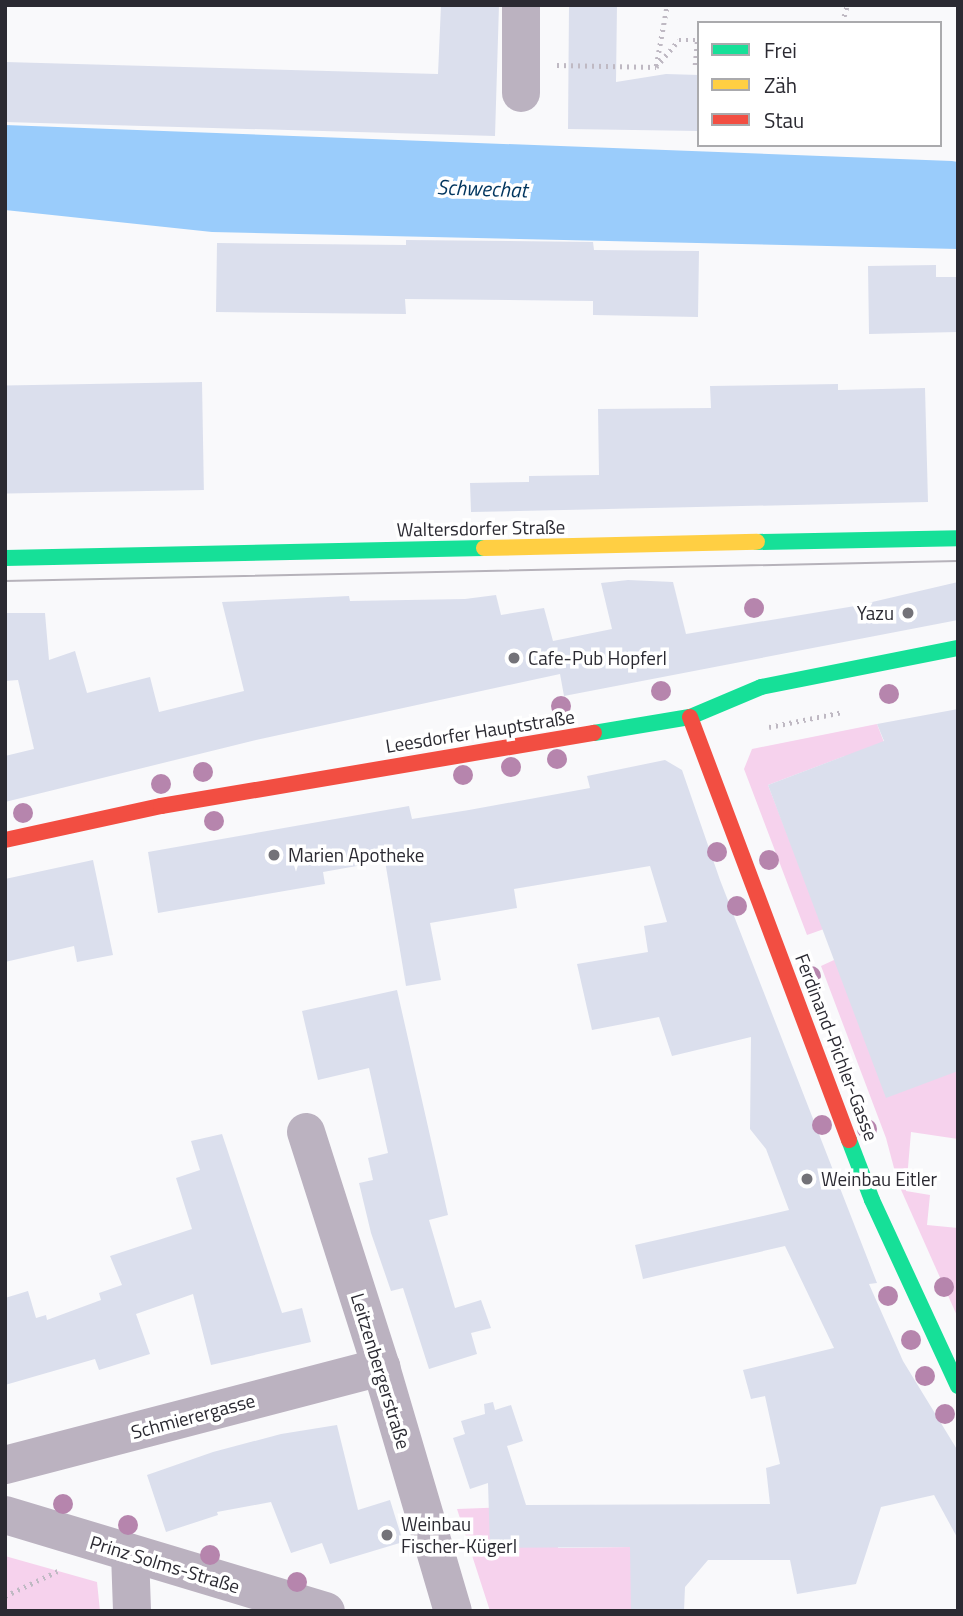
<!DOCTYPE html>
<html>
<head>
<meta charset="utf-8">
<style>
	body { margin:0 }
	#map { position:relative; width:963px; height:1616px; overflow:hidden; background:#f9f9fb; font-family:"Titillium Web",sans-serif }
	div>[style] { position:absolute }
	.green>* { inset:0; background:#f6d2ed }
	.water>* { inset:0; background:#9accfb }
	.building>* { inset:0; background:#dbdfed; transform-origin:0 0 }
	.path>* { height:4.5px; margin-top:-2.25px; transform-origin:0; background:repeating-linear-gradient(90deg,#bfb9c3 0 2px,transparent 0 7px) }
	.street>* { height:38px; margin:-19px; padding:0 19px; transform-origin:19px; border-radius:19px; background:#bbb2c0 }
	.fast>* { height:16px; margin:-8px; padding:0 8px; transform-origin:8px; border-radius:8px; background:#16e098 }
	.slow>* { height:16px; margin:-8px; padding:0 8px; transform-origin:8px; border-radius:8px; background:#ffcf43 }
	.jam>* { height:16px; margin:-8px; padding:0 8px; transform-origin:8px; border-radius:8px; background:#f24e42 }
	.tram>* { height:2px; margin:-1px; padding:0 1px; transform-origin:1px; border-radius:1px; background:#b6b2ba }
	.trees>* { width:20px; height:20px; margin:-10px; border-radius:50%; background:#b685ad }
	.dots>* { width:19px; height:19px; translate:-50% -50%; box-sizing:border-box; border:4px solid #fff; border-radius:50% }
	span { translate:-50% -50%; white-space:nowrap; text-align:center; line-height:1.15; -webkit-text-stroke:7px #fff; paint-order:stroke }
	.street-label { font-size:19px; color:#2b2a32 }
	.poi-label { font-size:19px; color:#2b2a32 }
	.right { translate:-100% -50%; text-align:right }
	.left { translate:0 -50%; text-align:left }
	.water-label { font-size:21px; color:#00355e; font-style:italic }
	.frame { position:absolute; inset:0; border:7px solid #2b2a32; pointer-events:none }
	.legend { position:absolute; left:697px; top:21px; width:245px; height:126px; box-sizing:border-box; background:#fff; border:2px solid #aaaaad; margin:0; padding:9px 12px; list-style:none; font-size:21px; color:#2b2a32 }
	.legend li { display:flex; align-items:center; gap:14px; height:35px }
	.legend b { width:35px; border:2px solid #aaaaad }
</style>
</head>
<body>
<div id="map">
	<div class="green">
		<i style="clip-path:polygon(877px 724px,958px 936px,845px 756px,768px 785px,824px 929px,807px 935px,744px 769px,752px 749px)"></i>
		<i style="clip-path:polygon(834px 960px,958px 1071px,958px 1139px,911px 1132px,906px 1191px,930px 1195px,927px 1225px,958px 1228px,958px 1318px,898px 1183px,886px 1138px,821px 966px)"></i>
		<i style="clip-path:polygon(558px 1505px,558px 1548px,630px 1547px,660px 1611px,490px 1611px,457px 1509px)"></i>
		<i style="clip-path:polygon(5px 1556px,97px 1582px,100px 1611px,5px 1611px)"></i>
	</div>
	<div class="water">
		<i style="clip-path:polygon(5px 125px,952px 161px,958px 162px,958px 249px,212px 232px,5px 210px)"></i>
	</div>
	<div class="building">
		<i style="clip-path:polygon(441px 5px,499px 5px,495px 136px,5px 122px,5px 62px,438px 74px)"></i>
		<i style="clip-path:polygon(569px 5px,617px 5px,616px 82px,666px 74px,699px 75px,699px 131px,568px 129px)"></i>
		<i style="clip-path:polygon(406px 240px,593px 242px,594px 250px,699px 251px,698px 317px,593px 315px,593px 301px,405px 299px,406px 314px,216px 312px,217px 243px,406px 245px)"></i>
		<i style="clip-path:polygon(936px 265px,936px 277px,958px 277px,958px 332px,869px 334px,868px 266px)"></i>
		<i style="left:202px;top:382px;width:108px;height:197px;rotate:89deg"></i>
		<i style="clip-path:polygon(838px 384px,838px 390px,925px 388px,928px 502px,471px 512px,470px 483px,529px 482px,529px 476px,599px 475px,598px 409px,711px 408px,710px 386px)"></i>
		<i style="clip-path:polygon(628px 580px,673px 582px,686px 634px,855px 606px,958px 582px,958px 620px,564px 696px,560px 674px,256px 740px,5px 802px,5px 756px,34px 749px,18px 680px,5px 681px,5px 613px,45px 613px,49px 660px,75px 651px,87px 693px,150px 677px,159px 712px,244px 691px,222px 602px,349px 596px,350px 601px,465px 599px,496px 595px,501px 615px,544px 608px,553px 641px,612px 629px,601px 583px)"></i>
		<i style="clip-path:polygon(958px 709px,958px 1071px,886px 1098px,768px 785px,884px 741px,877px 724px)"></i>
		<i style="clip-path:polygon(665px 760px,682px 770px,720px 880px,877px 1283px,869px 1284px,903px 1361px,958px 1451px,958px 1539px,934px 1495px,881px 1507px,856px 1584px,797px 1594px,790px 1560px,708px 1560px,685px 1587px,684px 1611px,631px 1611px,630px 1547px,490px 1548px,488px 1483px,470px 1489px,453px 1438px,465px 1434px,461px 1421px,485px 1414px,484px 1404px,493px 1402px,495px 1410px,511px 1405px,523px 1441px,507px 1446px,526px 1505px,770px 1504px,766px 1468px,780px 1464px,765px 1396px,751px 1399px,743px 1370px,834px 1348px,785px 1246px,643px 1279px,635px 1245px,789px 1210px,766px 1149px,750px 1129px,751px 1037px,672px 1056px,659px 1017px,592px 1030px,577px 964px,648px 952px,644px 926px,667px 922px,650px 866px,514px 889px,517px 908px,430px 923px,441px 980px,406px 986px,385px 861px,323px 872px,325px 884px,158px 913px,148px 852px,409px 806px,412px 819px,469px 810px,590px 788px,587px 776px)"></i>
		<i style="clip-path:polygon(93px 860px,113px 955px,77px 962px,74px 946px,5px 962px,5px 879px)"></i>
		<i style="clip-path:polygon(397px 990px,448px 1215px,429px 1220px,455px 1308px,481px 1300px,491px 1328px,471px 1333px,477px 1354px,429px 1369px,403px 1288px,391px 1291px,371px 1233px,359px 1183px,373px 1180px,368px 1158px,388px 1153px,369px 1068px,318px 1080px,302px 1011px)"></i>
		<i style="clip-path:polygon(222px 1134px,282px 1313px,302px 1308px,311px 1342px,211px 1365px,193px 1294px,136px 1314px,150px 1354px,99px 1370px,95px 1359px,5px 1385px,5px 1298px,28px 1291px,36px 1318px,46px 1315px,47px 1320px,101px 1300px,99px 1293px,122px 1285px,110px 1256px,192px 1229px,176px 1178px,200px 1170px,191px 1141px)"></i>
		<i style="clip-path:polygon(337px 1425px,358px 1510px,390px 1500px,403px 1542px,330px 1564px,322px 1543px,291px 1553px,271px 1502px,217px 1512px,218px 1515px,166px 1532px,147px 1475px,213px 1452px,281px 1434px)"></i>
	</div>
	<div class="path">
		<i style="left:842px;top:23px;width:19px;rotate:-74deg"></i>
		<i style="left:557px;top:65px;width:99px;rotate:1.2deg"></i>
		<i style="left:656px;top:67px;width:35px;rotate:-50deg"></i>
		<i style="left:679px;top:40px;width:20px"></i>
		<i style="left:695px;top:65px;width:25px;rotate:-85deg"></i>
		<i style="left:656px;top:66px;width:62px;rotate:-79.8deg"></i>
		<i style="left:769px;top:727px;width:76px;rotate:-11.5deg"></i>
		<i style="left:5px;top:1596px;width:59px;rotate:-25.3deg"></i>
	</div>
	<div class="street">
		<i style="left:521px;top:5px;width:88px;rotate:90deg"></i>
		<i style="left:306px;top:1132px;width:247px;rotate:72.3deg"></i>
		<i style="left:381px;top:1367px;width:254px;rotate:73.6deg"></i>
		<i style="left:5px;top:1465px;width:389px;rotate:-14.6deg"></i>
		<i style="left:5px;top:1515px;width:335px;rotate:16.7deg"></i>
		<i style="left:130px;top:1553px;width:58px;rotate:88deg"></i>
	</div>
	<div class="fast">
		<i style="left:757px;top:542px;width:201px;rotate:-1.1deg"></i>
		<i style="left:5px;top:558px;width:479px;rotate:-1.2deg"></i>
		<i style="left:594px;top:733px;width:97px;rotate:-9.5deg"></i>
		<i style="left:690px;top:717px;width:77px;rotate:-22.9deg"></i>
		<i style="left:761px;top:687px;width:201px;rotate:-11.2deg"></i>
		<i style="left:849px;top:1140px;width:64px;rotate:69deg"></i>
		<i style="left:872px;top:1200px;width:205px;rotate:65.2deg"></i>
	</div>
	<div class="slow">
		<i style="left:484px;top:548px;width:273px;rotate:-1.3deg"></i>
	</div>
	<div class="jam">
		<i style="left:690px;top:717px;width:452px;rotate:69.4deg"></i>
		<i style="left:5px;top:840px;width:160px;rotate:-12.3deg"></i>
		<i style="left:161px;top:806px;width:439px;rotate:-9.6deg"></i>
	</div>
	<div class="tram">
		<i style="left:5px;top:581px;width:953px;rotate:-1.2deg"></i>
	</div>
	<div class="trees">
		<i style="left:754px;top:608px"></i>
		<i style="left:661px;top:691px"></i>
		<i style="left:889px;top:694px"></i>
		<i style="left:561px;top:706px"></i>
		<i style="left:557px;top:759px"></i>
		<i style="left:511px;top:767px"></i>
		<i style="left:203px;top:772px"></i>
		<i style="left:463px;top:775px"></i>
		<i style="left:161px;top:784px"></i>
		<i style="left:23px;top:813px"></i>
		<i style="left:214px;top:821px"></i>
		<i style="left:717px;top:852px"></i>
		<i style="left:769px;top:860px"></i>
		<i style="left:737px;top:906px"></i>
		<i style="left:811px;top:976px"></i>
		<i style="left:822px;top:1125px"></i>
		<i style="left:867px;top:1129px"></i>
		<i style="left:944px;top:1287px"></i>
		<i style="left:888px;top:1296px"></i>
		<i style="left:911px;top:1340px"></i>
		<i style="left:925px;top:1376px"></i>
		<i style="left:945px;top:1414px"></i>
		<i style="left:63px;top:1504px"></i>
		<i style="left:128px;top:1525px"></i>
		<i style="left:210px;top:1555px"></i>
		<i style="left:297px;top:1582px"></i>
	</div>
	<div class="dots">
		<i style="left:908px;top:613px;background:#737278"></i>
		<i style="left:514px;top:658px;background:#737278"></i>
		<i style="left:274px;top:855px;background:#737278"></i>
		<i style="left:807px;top:1179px;background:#737278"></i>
		<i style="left:387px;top:1535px;background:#737278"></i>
	</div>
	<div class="street-label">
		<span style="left:481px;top:528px;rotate:-1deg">Waltersdorfer Straße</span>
		<span style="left:480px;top:731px;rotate:-9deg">Leesdorfer Hauptstraße</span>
		<span style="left:837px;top:1047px;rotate:69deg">Ferdinand-Pichler-Gasse</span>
		<span style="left:381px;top:1371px;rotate:73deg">Leitzenbergerstraße</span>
		<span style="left:193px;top:1416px;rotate:-15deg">Schmierergasse</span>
		<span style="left:165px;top:1564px;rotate:17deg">Prinz Solms-Straße</span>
	</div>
	<div class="poi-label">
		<span class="right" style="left:894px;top:613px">Yazu</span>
		<span class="left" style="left:528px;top:658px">Cafe-Pub Hopferl</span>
		<span class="left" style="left:288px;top:855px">Marien Apotheke</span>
		<span class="left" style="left:821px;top:1179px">Weinbau Eitler</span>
		<span class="left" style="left:401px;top:1535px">Weinbau<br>Fischer-Kügerl</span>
	</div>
	<div class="water-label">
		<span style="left:482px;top:188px;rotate:2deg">Schwechat</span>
	</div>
	<div class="frame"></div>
	<ul class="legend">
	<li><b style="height:9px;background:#16e098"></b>Frei</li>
	<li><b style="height:9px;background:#ffcf43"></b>Zäh</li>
	<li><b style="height:9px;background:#f24e42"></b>Stau</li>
	</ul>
</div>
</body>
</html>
